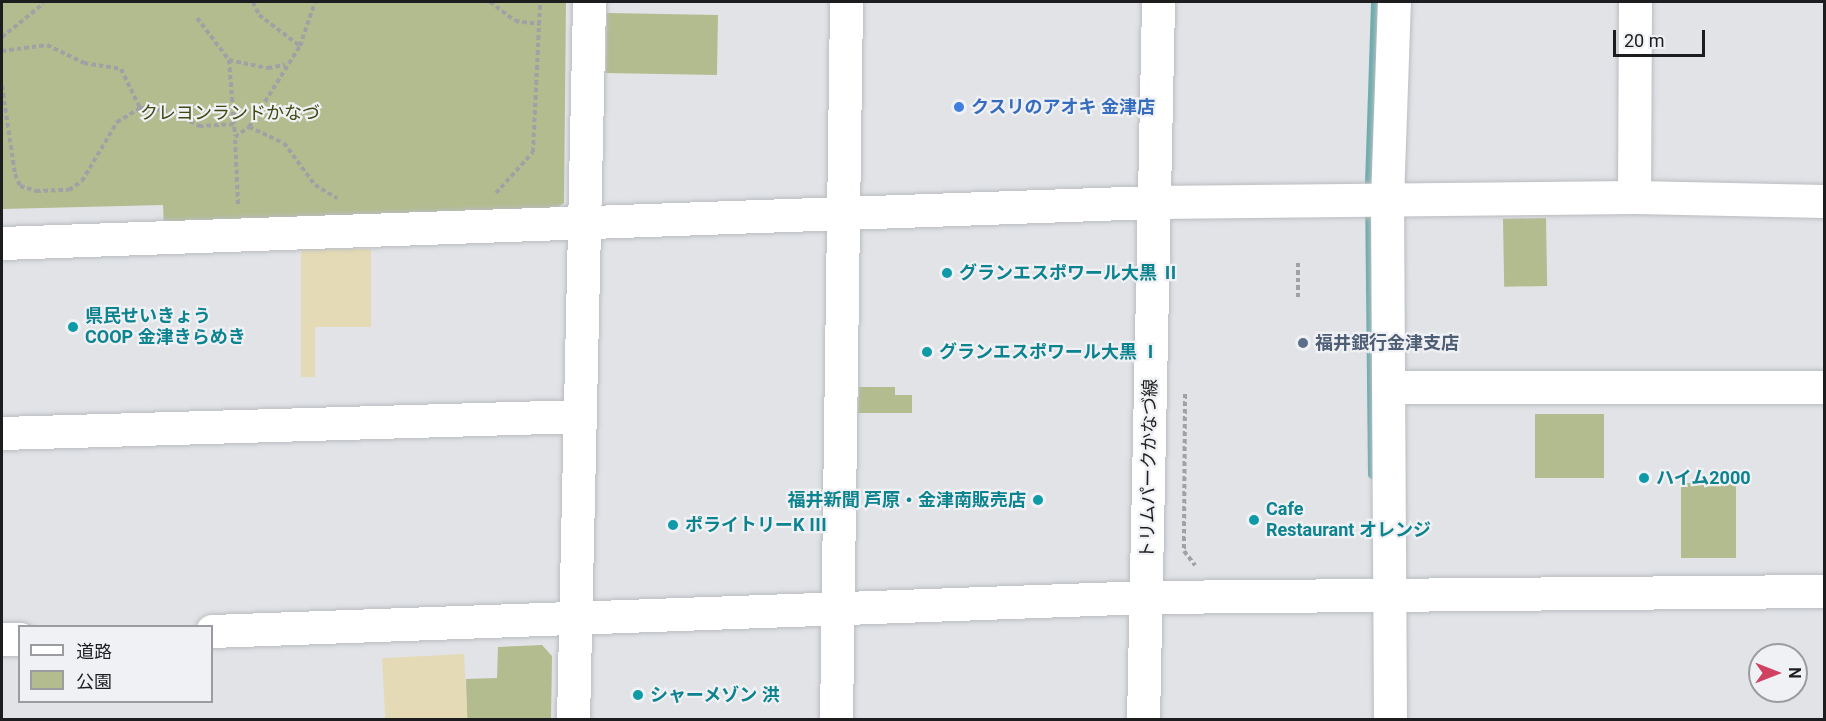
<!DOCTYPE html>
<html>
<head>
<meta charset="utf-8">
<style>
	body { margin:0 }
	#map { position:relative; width:1826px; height:721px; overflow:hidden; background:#e1e3e7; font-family:Roboto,"Noto Sans JP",sans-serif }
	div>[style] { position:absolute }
	.green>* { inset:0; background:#b3bc8f; transform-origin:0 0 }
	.sand>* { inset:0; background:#e4dab5; transform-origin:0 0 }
	.stream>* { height:9px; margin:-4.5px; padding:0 4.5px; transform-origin:4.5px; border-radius:4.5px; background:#6eadae }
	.path>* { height:4px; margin-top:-2px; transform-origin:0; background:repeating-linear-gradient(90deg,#a0a1a4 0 4.5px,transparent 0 7.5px) }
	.roads { filter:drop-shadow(0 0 2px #babdc0) drop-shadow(0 0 2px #babdc0) }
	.minor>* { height:33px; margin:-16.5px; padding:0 16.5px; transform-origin:16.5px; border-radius:16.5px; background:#fff }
	.major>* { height:33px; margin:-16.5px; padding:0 16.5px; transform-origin:16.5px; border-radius:16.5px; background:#fff }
	.dots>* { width:16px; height:16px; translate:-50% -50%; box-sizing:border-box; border:3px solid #eff1f4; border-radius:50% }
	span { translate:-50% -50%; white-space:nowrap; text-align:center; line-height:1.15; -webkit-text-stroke:4.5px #eff1f4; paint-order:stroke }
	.shop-label { font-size:18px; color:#366cbe; font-weight:700 }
	.left { translate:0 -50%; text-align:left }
	.park-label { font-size:18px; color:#404812 }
	.culture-label { font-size:18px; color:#0d838f; font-weight:700 }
	.right { translate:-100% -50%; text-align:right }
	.service-label { font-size:18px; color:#4e5e75; font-weight:700 }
	.street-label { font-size:18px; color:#1d1d1f }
	.frame { position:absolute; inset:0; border:3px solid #1d1d1f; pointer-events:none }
	.legend { position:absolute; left:18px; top:625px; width:195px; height:78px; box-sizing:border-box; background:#eff1f4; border:2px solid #9b9c9f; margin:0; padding:8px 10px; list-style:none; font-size:18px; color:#1d1d1f }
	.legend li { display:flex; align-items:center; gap:12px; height:30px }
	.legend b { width:30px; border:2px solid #9b9c9f }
	.north { position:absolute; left:1748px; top:643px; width:60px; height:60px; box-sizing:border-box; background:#eff1f4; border:2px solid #9b9c9f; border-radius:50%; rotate:90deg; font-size:16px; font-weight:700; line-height:24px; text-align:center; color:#1d1d1f }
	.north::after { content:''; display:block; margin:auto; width:21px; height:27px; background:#d14160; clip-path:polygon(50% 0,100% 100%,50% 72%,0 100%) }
	.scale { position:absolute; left:1613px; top:30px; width:92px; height:27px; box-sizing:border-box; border:3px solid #1d1d1f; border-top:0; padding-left:8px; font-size:18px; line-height:21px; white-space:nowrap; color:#1d1d1f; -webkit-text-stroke:4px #eff1f4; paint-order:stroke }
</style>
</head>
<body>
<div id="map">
	<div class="green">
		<i style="clip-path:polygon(2px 2px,566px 2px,564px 203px,548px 213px,164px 227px,163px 205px,2px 209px)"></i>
		<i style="left:607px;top:13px;width:111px;height:60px;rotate:1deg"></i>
		<i style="left:1546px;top:218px;width:68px;height:43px;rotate:89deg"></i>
		<i style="clip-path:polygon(859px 387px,895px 387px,895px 395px,912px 395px,912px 413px,858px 413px)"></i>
		<i style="left:1535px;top:414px;width:69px;height:64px"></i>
		<i style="left:1681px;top:483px;width:55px;height:75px"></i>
		<i style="clip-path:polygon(542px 645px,552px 656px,551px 719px,467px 719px,466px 679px,497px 678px,498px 647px)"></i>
	</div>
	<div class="sand">
		<i style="clip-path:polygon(301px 249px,371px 249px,371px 327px,315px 327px,315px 377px,301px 377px)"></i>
		<i style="left:464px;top:654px;width:65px;height:82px;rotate:87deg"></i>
	</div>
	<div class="stream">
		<i style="left:1372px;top:474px;width:290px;rotate:-90.6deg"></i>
		<i style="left:1369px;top:184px;width:182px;rotate:-88.1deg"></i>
	</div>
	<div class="path">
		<i style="left:253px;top:2px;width:14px;rotate:65deg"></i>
		<i style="left:259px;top:15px;width:51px;rotate:37.1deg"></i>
		<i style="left:490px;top:2px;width:31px;rotate:37deg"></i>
		<i style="left:515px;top:21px;width:25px;rotate:7deg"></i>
		<i style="left:197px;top:18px;width:53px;rotate:52.7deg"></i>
		<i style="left:229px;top:60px;width:76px;rotate:85.5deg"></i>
		<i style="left:2px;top:37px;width:53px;rotate:-38.8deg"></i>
		<i style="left:2px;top:51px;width:45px;rotate:-7.6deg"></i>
		<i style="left:47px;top:45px;width:41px;rotate:25.9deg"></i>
		<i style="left:84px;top:63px;width:37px;rotate:9deg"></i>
		<i style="left:121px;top:69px;width:43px;rotate:64deg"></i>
		<i style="left:229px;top:60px;width:40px;rotate:12deg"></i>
		<i style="left:268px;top:68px;width:17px;rotate:-10deg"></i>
		<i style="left:2px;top:86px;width:89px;rotate:81.6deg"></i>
		<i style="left:15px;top:174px;width:13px;rotate:67deg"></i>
		<i style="left:20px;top:186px;width:17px;rotate:17deg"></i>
		<i style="left:36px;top:191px;width:33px;rotate:-2deg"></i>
		<i style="left:69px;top:190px;width:16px;rotate:-35deg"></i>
		<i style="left:82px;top:181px;width:69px;rotate:-59.3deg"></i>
		<i style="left:117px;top:122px;width:27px;rotate:-31deg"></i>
		<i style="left:140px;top:108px;width:30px;rotate:6deg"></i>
		<i style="left:170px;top:111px;width:33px;rotate:27deg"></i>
		<i style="left:199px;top:126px;width:35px;rotate:-3deg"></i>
		<i style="left:249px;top:127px;width:38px;rotate:25deg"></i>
		<i style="left:284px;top:143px;width:52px;rotate:53.6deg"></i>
		<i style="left:315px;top:185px;width:26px;rotate:31deg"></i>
		<i style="left:496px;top:193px;width:55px;rotate:-47.9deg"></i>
		<i style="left:533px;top:152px;width:150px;rotate:-87.3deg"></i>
		<i style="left:238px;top:204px;width:67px;rotate:-92.6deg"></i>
		<i style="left:235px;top:137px;width:17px;rotate:-36deg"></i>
		<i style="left:249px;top:127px;width:96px;rotate:-57.8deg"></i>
		<i style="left:300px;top:46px;width:46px;rotate:-71.2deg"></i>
		<i style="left:1298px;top:263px;width:34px;rotate:90deg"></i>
		<i style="left:1185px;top:394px;width:157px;rotate:90.4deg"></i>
		<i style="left:1184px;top:551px;width:18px;rotate:52deg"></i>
	</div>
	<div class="roads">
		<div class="minor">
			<i style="left:1634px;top:197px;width:195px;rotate:-89.7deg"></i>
			<i style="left:2px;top:243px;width:1154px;rotate:-2.04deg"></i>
			<i style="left:1155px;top:202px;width:479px;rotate:-0.6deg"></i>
			<i style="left:1634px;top:197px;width:190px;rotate:1.2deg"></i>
			<i style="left:1389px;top:387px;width:435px"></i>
			<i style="left:2px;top:433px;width:578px;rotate:-1.68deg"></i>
			<i style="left:212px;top:631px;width:937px;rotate:-2.08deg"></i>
			<i style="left:1148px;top:597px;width:676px;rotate:-0.51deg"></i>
			<i style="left:2px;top:639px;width:18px"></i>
			<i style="left:573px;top:720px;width:718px;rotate:-88.72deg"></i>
			<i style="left:836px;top:720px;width:718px;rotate:-89.2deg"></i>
			<i style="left:1390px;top:720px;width:520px;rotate:-90.33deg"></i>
			<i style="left:1387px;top:200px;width:198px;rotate:-88deg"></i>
		</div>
		<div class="major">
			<i style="left:1143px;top:720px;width:718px;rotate:-88.8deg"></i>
		</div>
	</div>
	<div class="dots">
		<i style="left:959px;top:107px;background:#3f7fe0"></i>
		<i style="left:947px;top:273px;background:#0f9aa8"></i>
		<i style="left:73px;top:327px;background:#0f9aa8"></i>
		<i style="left:1303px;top:343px;background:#5c6f8a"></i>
		<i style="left:927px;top:352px;background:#0f9aa8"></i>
		<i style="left:1644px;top:478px;background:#0f9aa8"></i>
		<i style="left:1038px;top:500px;background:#0f9aa8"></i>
		<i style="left:1254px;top:520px;background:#0f9aa8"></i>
		<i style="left:673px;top:525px;background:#0f9aa8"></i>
		<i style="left:638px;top:695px;background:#0f9aa8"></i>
	</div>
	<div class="shop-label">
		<span class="left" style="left:971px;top:107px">クスリのアオキ 金津店</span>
	</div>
	<div class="park-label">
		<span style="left:230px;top:113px">クレヨンランドかなづ</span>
	</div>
	<div class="culture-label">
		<span class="left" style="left:959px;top:273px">グランエスポワール大黒 Ⅱ</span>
		<span class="left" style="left:85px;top:327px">県民せいきょう<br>COOP 金津きらめき</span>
		<span class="left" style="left:939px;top:352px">グランエスポワール大黒 Ⅰ</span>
		<span class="left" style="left:1656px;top:478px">ハイム2000</span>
		<span class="right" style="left:1026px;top:500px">福井新聞 芦原・金津南販売店</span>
		<span class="left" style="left:1266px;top:520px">Cafe<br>Restaurant オレンジ</span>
		<span class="left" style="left:685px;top:525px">ポライトリーK Ⅲ</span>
		<span class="left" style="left:650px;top:695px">シャーメゾン 洪</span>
	</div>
	<div class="service-label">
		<span class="left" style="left:1315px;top:343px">福井銀行金津支店</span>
	</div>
	<div class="street-label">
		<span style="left:1149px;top:469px;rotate:-89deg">トリムパークかなづ線</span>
	</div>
	<div class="frame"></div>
	<ul class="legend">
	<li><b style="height:8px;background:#fff"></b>道路</li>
	<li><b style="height:16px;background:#b3bc8f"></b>公園</li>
	</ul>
	<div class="north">N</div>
	<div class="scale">20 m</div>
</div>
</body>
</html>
